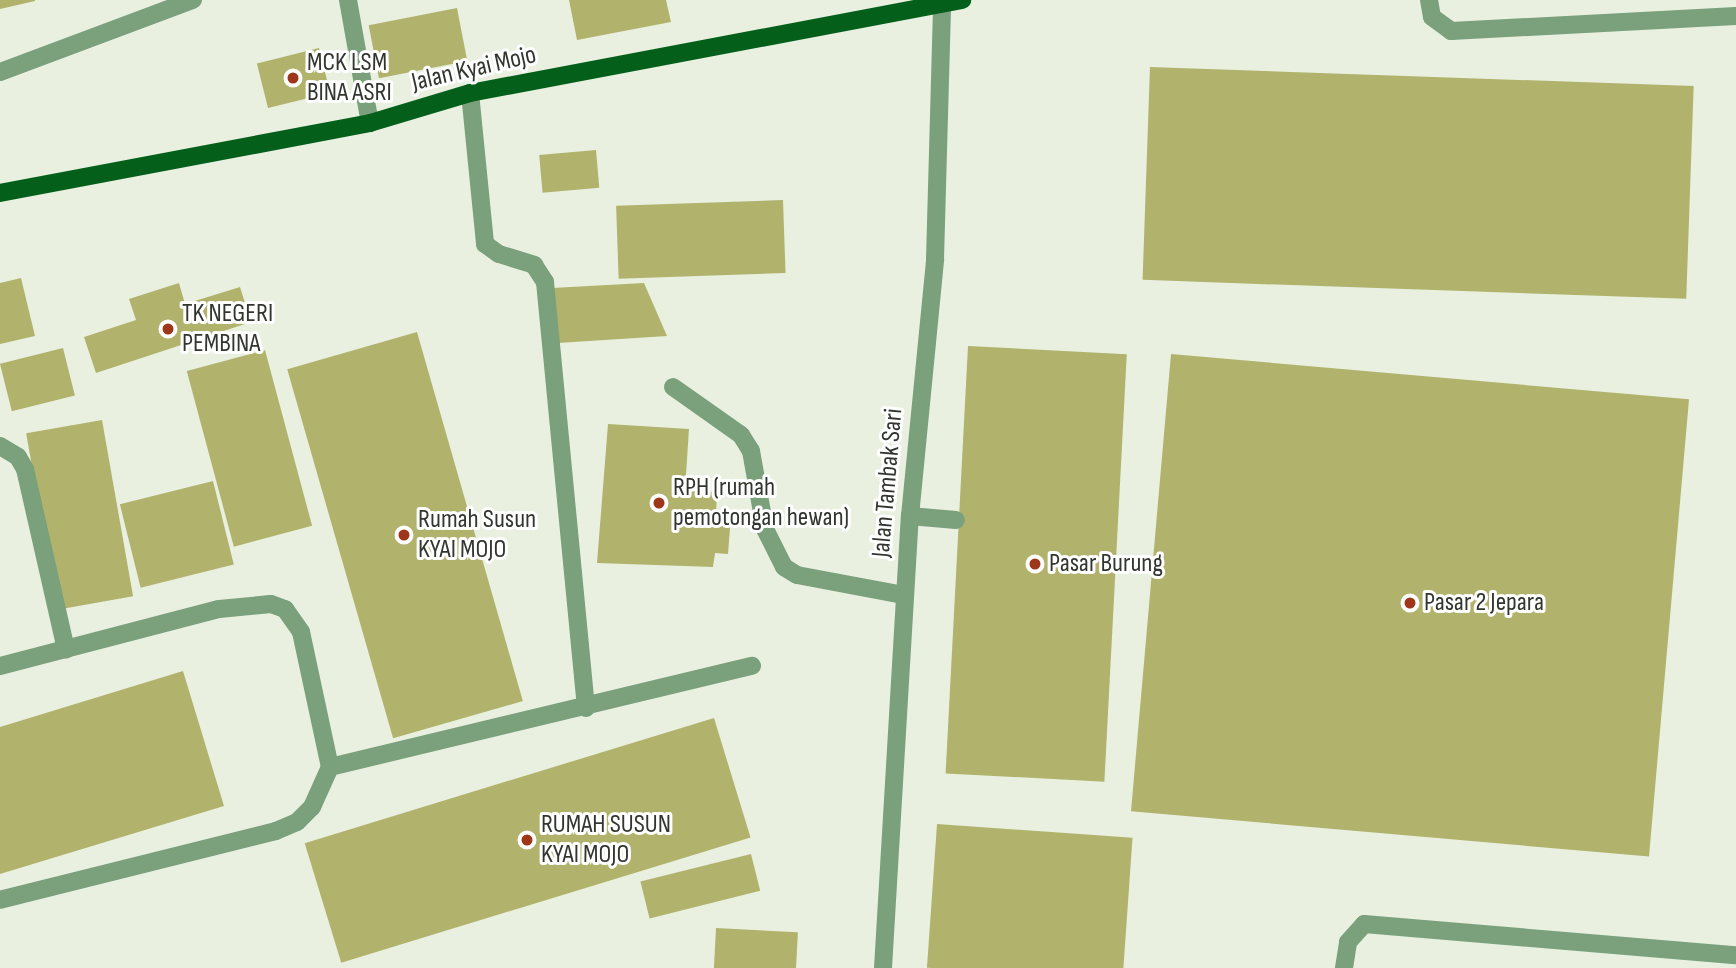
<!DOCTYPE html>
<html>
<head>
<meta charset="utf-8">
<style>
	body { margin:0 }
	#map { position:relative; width:1736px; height:968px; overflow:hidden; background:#e9f0e0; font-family:"Sofia Sans Condensed",sans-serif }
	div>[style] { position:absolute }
	.building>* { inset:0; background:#b1b36d; transform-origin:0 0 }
	.minor>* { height:18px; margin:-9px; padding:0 9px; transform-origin:9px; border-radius:9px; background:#7aa07c }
	.major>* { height:18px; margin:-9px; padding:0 9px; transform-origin:9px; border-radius:9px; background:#035f1a }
	.dots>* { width:19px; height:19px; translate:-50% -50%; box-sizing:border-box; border:4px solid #fff; border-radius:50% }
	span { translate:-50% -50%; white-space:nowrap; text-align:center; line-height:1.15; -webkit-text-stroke:6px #fff; paint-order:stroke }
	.poi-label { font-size:26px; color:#33362f }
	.left { translate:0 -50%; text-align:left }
	.street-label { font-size:26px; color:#33362f }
</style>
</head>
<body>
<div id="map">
	<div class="building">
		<i style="clip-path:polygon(0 0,35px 0,35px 1px,0 9px)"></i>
		<i style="clip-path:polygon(569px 0,666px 0,671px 22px,577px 40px)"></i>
		<i style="left:457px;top:8px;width:54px;height:90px;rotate:79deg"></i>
		<i style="left:319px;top:48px;width:46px;height:64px;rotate:76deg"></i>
		<i style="left:1150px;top:67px;width:544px;height:213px;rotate:2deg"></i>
		<i style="left:596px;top:150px;width:38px;height:57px;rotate:85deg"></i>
		<i style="left:783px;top:200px;width:73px;height:167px;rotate:88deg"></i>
		<i style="clip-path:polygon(21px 278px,35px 336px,0 344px,0 283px)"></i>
		<i style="clip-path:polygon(179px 283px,185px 304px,240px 287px,251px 322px,96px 373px,84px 337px,136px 320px,129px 299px)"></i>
		<i style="clip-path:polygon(644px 283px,667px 336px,558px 343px,552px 288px)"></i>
		<i style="left:417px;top:332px;width:384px;height:135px;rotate:74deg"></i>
		<i style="left:968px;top:346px;width:159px;height:428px;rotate:3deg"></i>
		<i style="left:63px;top:348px;width:49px;height:65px;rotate:76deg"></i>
		<i style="left:265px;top:350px;width:182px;height:81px;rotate:75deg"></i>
		<i style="left:1171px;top:354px;width:520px;height:459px;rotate:5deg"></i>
		<i style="left:102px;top:420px;width:179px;height:77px;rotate:80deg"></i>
		<i style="clip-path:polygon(608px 424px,689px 429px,685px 490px,717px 492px,716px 514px,731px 515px,728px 554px,715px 553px,713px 567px,597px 563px)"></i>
		<i style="left:213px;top:481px;width:86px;height:96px;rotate:76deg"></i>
		<i style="clip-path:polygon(183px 671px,224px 806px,0 874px,0 727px)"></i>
		<i style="left:714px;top:718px;width:125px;height:428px;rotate:73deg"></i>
		<i style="left:937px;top:824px;width:196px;height:144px;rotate:4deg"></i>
		<i style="left:751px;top:854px;width:38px;height:114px;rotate:76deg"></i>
		<i style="left:716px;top:928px;width:82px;height:40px;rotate:3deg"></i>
	</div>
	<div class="minor">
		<i style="left:348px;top:0;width:125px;rotate:79.9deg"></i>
		<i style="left:1429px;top:0;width:17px;rotate:80deg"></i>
		<i style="left:1432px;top:17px;width:24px;rotate:36deg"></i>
		<i style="left:1451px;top:31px;width:285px;rotate:-3deg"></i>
		<i style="left:0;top:72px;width:206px;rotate:-20.5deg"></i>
		<i style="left:470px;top:93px;width:152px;rotate:84.3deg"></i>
		<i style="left:485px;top:244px;width:17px;rotate:36deg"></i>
		<i style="left:499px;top:254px;width:37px;rotate:17deg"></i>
		<i style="left:534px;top:265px;width:20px;rotate:57deg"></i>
		<i style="left:545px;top:282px;width:428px;rotate:84.5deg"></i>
		<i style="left:673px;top:387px;width:83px;rotate:35.2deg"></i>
		<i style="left:741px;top:435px;width:19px;rotate:58deg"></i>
		<i style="left:751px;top:451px;width:79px;rotate:79.8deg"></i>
		<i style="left:765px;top:529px;width:42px;rotate:63.4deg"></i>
		<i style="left:784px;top:567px;width:15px;rotate:32deg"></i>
		<i style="left:797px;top:575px;width:109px;rotate:10.6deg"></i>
		<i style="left:0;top:446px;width:21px;rotate:31deg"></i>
		<i style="left:18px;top:457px;width:14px;rotate:60deg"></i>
		<i style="left:25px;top:469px;width:185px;rotate:77.2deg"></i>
		<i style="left:910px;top:516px;width:46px;rotate:5deg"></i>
		<i style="left:0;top:666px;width:226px;rotate:-14.6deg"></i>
		<i style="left:219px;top:609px;width:52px;rotate:-5.5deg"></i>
		<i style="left:271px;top:604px;width:15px;rotate:20deg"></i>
		<i style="left:285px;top:609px;width:28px;rotate:55deg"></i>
		<i style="left:301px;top:632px;width:138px;rotate:77.9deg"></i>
		<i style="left:330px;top:767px;width:44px;rotate:114.2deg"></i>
		<i style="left:312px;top:807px;width:21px;rotate:135deg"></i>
		<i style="left:297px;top:822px;width:23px;rotate:157deg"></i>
		<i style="left:276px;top:831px;width:284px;rotate:166deg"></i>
		<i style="left:330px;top:767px;width:434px;rotate:-13.5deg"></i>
		<i style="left:883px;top:968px;width:453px;rotate:-86.6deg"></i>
		<i style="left:910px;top:516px;width:258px;rotate:-84.4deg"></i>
		<i style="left:935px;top:259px;width:255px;rotate:-88.4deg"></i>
		<i style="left:1344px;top:968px;width:26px;rotate:-81deg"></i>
		<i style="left:1348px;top:942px;width:24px;rotate:-48deg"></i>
		<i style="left:1364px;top:924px;width:373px;rotate:4.8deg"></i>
	</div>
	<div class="major">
		<i style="left:0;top:193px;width:377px;rotate:-10.7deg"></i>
		<i style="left:370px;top:123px;width:104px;rotate:-16.7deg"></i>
		<i style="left:470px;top:93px;width:501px;rotate:-10.7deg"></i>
	</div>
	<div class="dots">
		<i style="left:293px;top:78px;background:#9e361a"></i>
		<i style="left:168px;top:329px;background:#9e361a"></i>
		<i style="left:659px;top:503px;background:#9e361a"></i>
		<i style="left:404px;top:535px;background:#9e361a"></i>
		<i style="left:1035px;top:564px;background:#9e361a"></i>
		<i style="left:1410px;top:603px;background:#9e361a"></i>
		<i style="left:527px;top:840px;background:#9e361a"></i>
	</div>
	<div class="poi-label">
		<span class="left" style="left:307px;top:78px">MCK LSM<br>BINA ASRI</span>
		<span class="left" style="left:182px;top:329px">TK NEGERI<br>PEMBINA</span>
		<span class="left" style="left:673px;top:503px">RPH (rumah<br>pemotongan hewan)</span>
		<span class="left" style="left:418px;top:535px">Rumah Susun<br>KYAI MOJO</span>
		<span class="left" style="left:1049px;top:564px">Pasar Burung</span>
		<span class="left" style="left:1424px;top:603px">Pasar 2 Jepara</span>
		<span class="left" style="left:541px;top:840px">RUMAH SUSUN<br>KYAI MOJO</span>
	</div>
	<div class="street-label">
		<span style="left:474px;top:69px;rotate:-13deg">Jalan Kyai Mojo</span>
		<span style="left:888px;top:483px;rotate:-85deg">Jalan Tambak Sari</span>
	</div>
</div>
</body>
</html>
